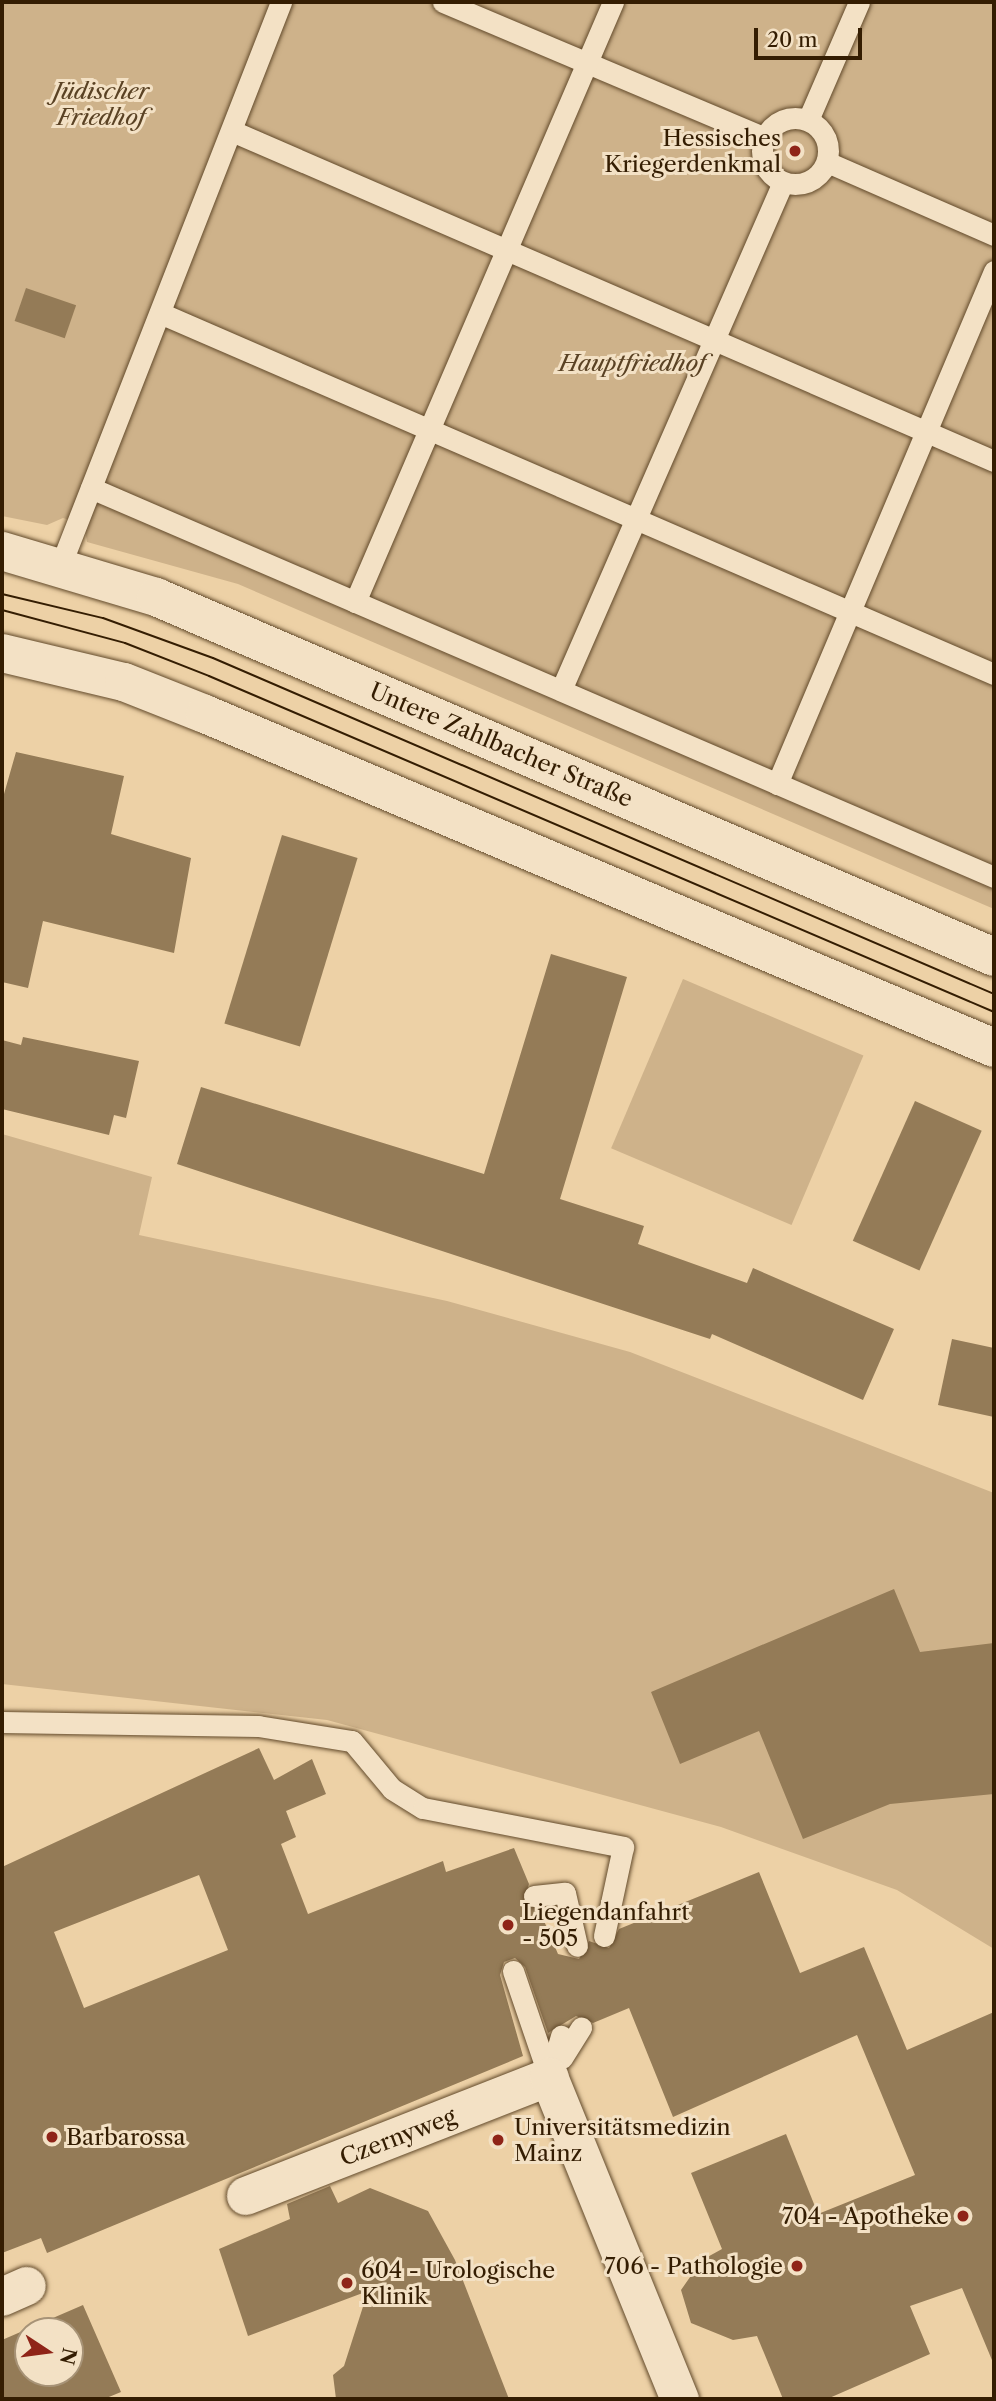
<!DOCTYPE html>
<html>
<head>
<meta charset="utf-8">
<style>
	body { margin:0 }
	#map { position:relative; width:996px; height:2401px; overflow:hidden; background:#edd1a6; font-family:"Libre Caslon Text",serif }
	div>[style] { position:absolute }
	.green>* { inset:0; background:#ceb28a; transform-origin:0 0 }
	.building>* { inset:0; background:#947b57; transform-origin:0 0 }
	.roads { filter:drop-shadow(0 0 2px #624a2b) drop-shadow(0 0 2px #624a2b) }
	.lane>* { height:21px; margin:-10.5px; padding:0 10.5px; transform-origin:10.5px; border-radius:10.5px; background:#f3e1c5 }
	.lane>.ring { margin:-10.5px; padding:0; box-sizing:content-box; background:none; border:21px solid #f3e1c5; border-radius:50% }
	.street>* { height:38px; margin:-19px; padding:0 19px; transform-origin:19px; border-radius:19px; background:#f3e1c5 }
	.secondary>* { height:38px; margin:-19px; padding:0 19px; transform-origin:19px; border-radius:19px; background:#f3e1c5 }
	.tram>* { height:2px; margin:-1px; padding:0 1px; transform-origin:1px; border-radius:1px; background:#341d02 }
	.dots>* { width:19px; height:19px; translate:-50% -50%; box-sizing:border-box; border:4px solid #f3e1c5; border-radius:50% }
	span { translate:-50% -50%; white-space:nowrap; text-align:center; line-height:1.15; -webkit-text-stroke:6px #f3e1c5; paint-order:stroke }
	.park-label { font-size:23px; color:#5a4224; font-style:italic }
	.poi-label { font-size:23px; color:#341d02 }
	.right { translate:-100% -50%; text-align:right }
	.left { translate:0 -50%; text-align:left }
	.street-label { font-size:23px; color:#341d02 }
	.frame { position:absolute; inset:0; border:4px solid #341d02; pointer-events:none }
	.north { position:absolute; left:14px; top:2317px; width:70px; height:70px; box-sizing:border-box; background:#f3e1c5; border:2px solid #a79377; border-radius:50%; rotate:103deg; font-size:19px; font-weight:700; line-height:28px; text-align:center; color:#341d02 }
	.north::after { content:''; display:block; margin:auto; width:24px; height:32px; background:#8f2418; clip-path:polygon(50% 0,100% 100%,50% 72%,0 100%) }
	.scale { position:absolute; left:754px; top:28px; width:108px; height:32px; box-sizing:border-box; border:4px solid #341d02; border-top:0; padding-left:9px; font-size:21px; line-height:24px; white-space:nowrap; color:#341d02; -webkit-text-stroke:5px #f3e1c5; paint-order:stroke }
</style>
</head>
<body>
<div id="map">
	<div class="green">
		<i style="clip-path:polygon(2px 2px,994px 2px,994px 909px,238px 584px,87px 542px,84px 524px,63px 518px,47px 525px,2px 516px)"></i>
		<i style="left:683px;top:979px;width:196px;height:184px;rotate:23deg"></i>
		<i style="clip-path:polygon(2px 1134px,152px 1177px,139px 1235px,447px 1301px,630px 1352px,994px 1493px,994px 1949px,897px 1890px,721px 1827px,327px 1720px,2px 1684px)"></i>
	</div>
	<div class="building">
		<i style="left:26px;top:288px;width:53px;height:35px;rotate:19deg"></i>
		<i style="clip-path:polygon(16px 752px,124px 776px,111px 834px,191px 858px,174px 953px,43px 921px,28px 988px,2px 982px,2px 801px)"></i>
		<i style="left:282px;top:835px;width:79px;height:197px;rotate:17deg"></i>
		<i style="clip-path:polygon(551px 954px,627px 977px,560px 1199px,644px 1226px,638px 1244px,747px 1283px,753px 1268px,894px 1329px,863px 1400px,712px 1334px,710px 1339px,177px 1164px,201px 1087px,484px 1174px)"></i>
		<i style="clip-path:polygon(23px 1037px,139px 1061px,126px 1118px,114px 1115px,109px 1135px,2px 1109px,2px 1040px,21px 1045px)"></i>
		<i style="left:915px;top:1101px;width:73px;height:153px;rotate:24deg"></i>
		<i style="clip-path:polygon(952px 1339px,994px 1348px,994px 1417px,938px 1405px)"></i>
		<i style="clip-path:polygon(894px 1589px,920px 1652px,994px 1643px,994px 1794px,890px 1804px,803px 1839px,759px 1731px,680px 1764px,651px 1692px)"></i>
		<i style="clip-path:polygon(evenodd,259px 1748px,274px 1780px,312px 1759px,326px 1794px,286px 1811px,296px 1837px,281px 1844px,308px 1914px,443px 1861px,446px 1872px,514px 1848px,529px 1884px,523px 1903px,539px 1909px,558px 1954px,579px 1959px,589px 1941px,609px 1948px,619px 1929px,759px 1872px,800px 1973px,864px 1947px,907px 2050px,994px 2012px,994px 2365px,962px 2288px,910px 2306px,930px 2354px,827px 2399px,783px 2399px,757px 2336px,733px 2340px,691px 2323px,681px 2290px,702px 2260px,722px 2249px,691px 2173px,786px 2134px,818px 2214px,915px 2175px,857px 2035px,673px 2117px,629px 2008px,593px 2023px,576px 2016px,548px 2033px,525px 1967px,515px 1958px,504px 1962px,500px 1975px,523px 2056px,47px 2253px,41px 2238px,2px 2253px,2px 1867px,259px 1748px,199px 1875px,228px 1950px,84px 2008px,54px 1932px,199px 1875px)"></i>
		<i style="clip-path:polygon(330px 2186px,338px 2203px,370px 2188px,428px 2211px,455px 2260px,509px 2399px,336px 2399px,333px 2375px,344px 2366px,368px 2291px,248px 2336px,219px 2249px,290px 2219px,287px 2204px)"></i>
		<i style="clip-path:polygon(evenodd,83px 2305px,121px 2392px,104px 2399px,2px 2399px,2px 2340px,83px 2305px,28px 2331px,70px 2331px,70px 2373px,28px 2373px,28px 2331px)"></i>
	</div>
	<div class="roads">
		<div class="lane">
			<i style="left:443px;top:2px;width:350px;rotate:22.9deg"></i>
			<i class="ring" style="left:762px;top:118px;width:45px;height:45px"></i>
			<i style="left:808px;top:120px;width:129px;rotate:-66.6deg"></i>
			<i style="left:232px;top:131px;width:830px;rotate:23.42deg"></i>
			<i style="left:827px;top:162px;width:182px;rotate:23.6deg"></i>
			<i style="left:160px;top:313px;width:909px;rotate:23.41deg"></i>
			<i style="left:91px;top:488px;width:983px;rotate:23.31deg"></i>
			<i style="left:61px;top:564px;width:604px;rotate:-68.62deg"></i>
			<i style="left:355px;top:602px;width:653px;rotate:-66.73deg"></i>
			<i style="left:561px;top:690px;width:554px;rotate:-66.39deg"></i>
			<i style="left:777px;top:784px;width:557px;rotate:-67.07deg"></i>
			<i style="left:2px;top:1722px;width:256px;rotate:0.9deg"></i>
			<i style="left:258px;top:1726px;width:95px;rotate:9.1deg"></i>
			<i style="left:352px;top:1741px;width:62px;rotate:50.2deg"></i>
			<i style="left:392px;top:1789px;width:36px;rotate:32deg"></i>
			<i style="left:423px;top:1808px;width:204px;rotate:11deg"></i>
			<i style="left:623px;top:1847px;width:91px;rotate:102.1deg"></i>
			<i style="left:534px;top:1896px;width:31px;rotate:-6deg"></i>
			<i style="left:565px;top:1893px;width:54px;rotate:77.2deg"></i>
			<i style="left:513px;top:1971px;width:112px;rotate:71.2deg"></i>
			<i style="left:549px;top:2077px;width:43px;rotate:-73.7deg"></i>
			<i style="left:562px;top:2058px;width:36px;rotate:-58deg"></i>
		</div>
		<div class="street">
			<i style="left:246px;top:2196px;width:326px;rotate:-21.4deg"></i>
			<i style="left:549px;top:2077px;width:348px;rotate:67.9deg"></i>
			<i style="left:2px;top:2297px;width:27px;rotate:-24deg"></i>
		</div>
		<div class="secondary">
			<i style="left:2px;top:551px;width:161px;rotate:16.6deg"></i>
			<i style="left:156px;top:597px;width:912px;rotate:23.25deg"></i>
			<i style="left:2px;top:653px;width:125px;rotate:13.4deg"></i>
			<i style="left:124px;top:682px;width:87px;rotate:21.6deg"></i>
			<i style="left:205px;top:714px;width:857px;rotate:22.94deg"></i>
		</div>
	</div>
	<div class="tram">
		<i style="left:2px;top:594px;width:104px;rotate:13.4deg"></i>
		<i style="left:103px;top:618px;width:117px;rotate:20deg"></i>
		<i style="left:213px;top:658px;width:850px;rotate:23.28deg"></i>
		<i style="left:2px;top:610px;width:127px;rotate:15deg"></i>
		<i style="left:125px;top:643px;width:90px;rotate:21.4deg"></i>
		<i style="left:209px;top:676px;width:854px;rotate:23.17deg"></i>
	</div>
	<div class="dots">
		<i style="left:795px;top:151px;background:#8f2418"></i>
		<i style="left:508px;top:1925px;background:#8f2418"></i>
		<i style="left:52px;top:2137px;background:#8f2418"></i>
		<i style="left:498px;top:2140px;background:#8f2418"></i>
		<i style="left:963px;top:2216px;background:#8f2418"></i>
		<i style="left:797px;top:2266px;background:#8f2418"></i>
		<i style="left:347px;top:2283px;background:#8f2418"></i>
	</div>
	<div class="park-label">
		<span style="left:101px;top:104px">Jüdischer<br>Friedhof</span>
		<span style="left:632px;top:363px">Hauptfriedhof</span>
	</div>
	<div class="poi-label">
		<span class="right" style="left:781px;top:151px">Hessisches<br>Kriegerdenkmal</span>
		<span class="left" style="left:522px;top:1925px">Liegendanfahrt<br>- 505</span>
		<span class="left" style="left:514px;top:2140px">Universitätsmedizin<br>Mainz</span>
		<span class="left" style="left:66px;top:2137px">Barbarossa</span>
		<span class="right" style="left:949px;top:2216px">704 - Apotheke</span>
		<span class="right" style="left:783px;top:2266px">706 - Pathologie</span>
		<span class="left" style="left:361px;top:2283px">604 - Urologische<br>Klinik</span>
	</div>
	<div class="street-label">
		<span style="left:501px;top:745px;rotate:23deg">Untere Zahlbacher Straße</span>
		<span style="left:398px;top:2137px;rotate:-21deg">Czernyweg</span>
	</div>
	<div class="frame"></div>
	<div class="north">N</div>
	<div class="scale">20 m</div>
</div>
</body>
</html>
